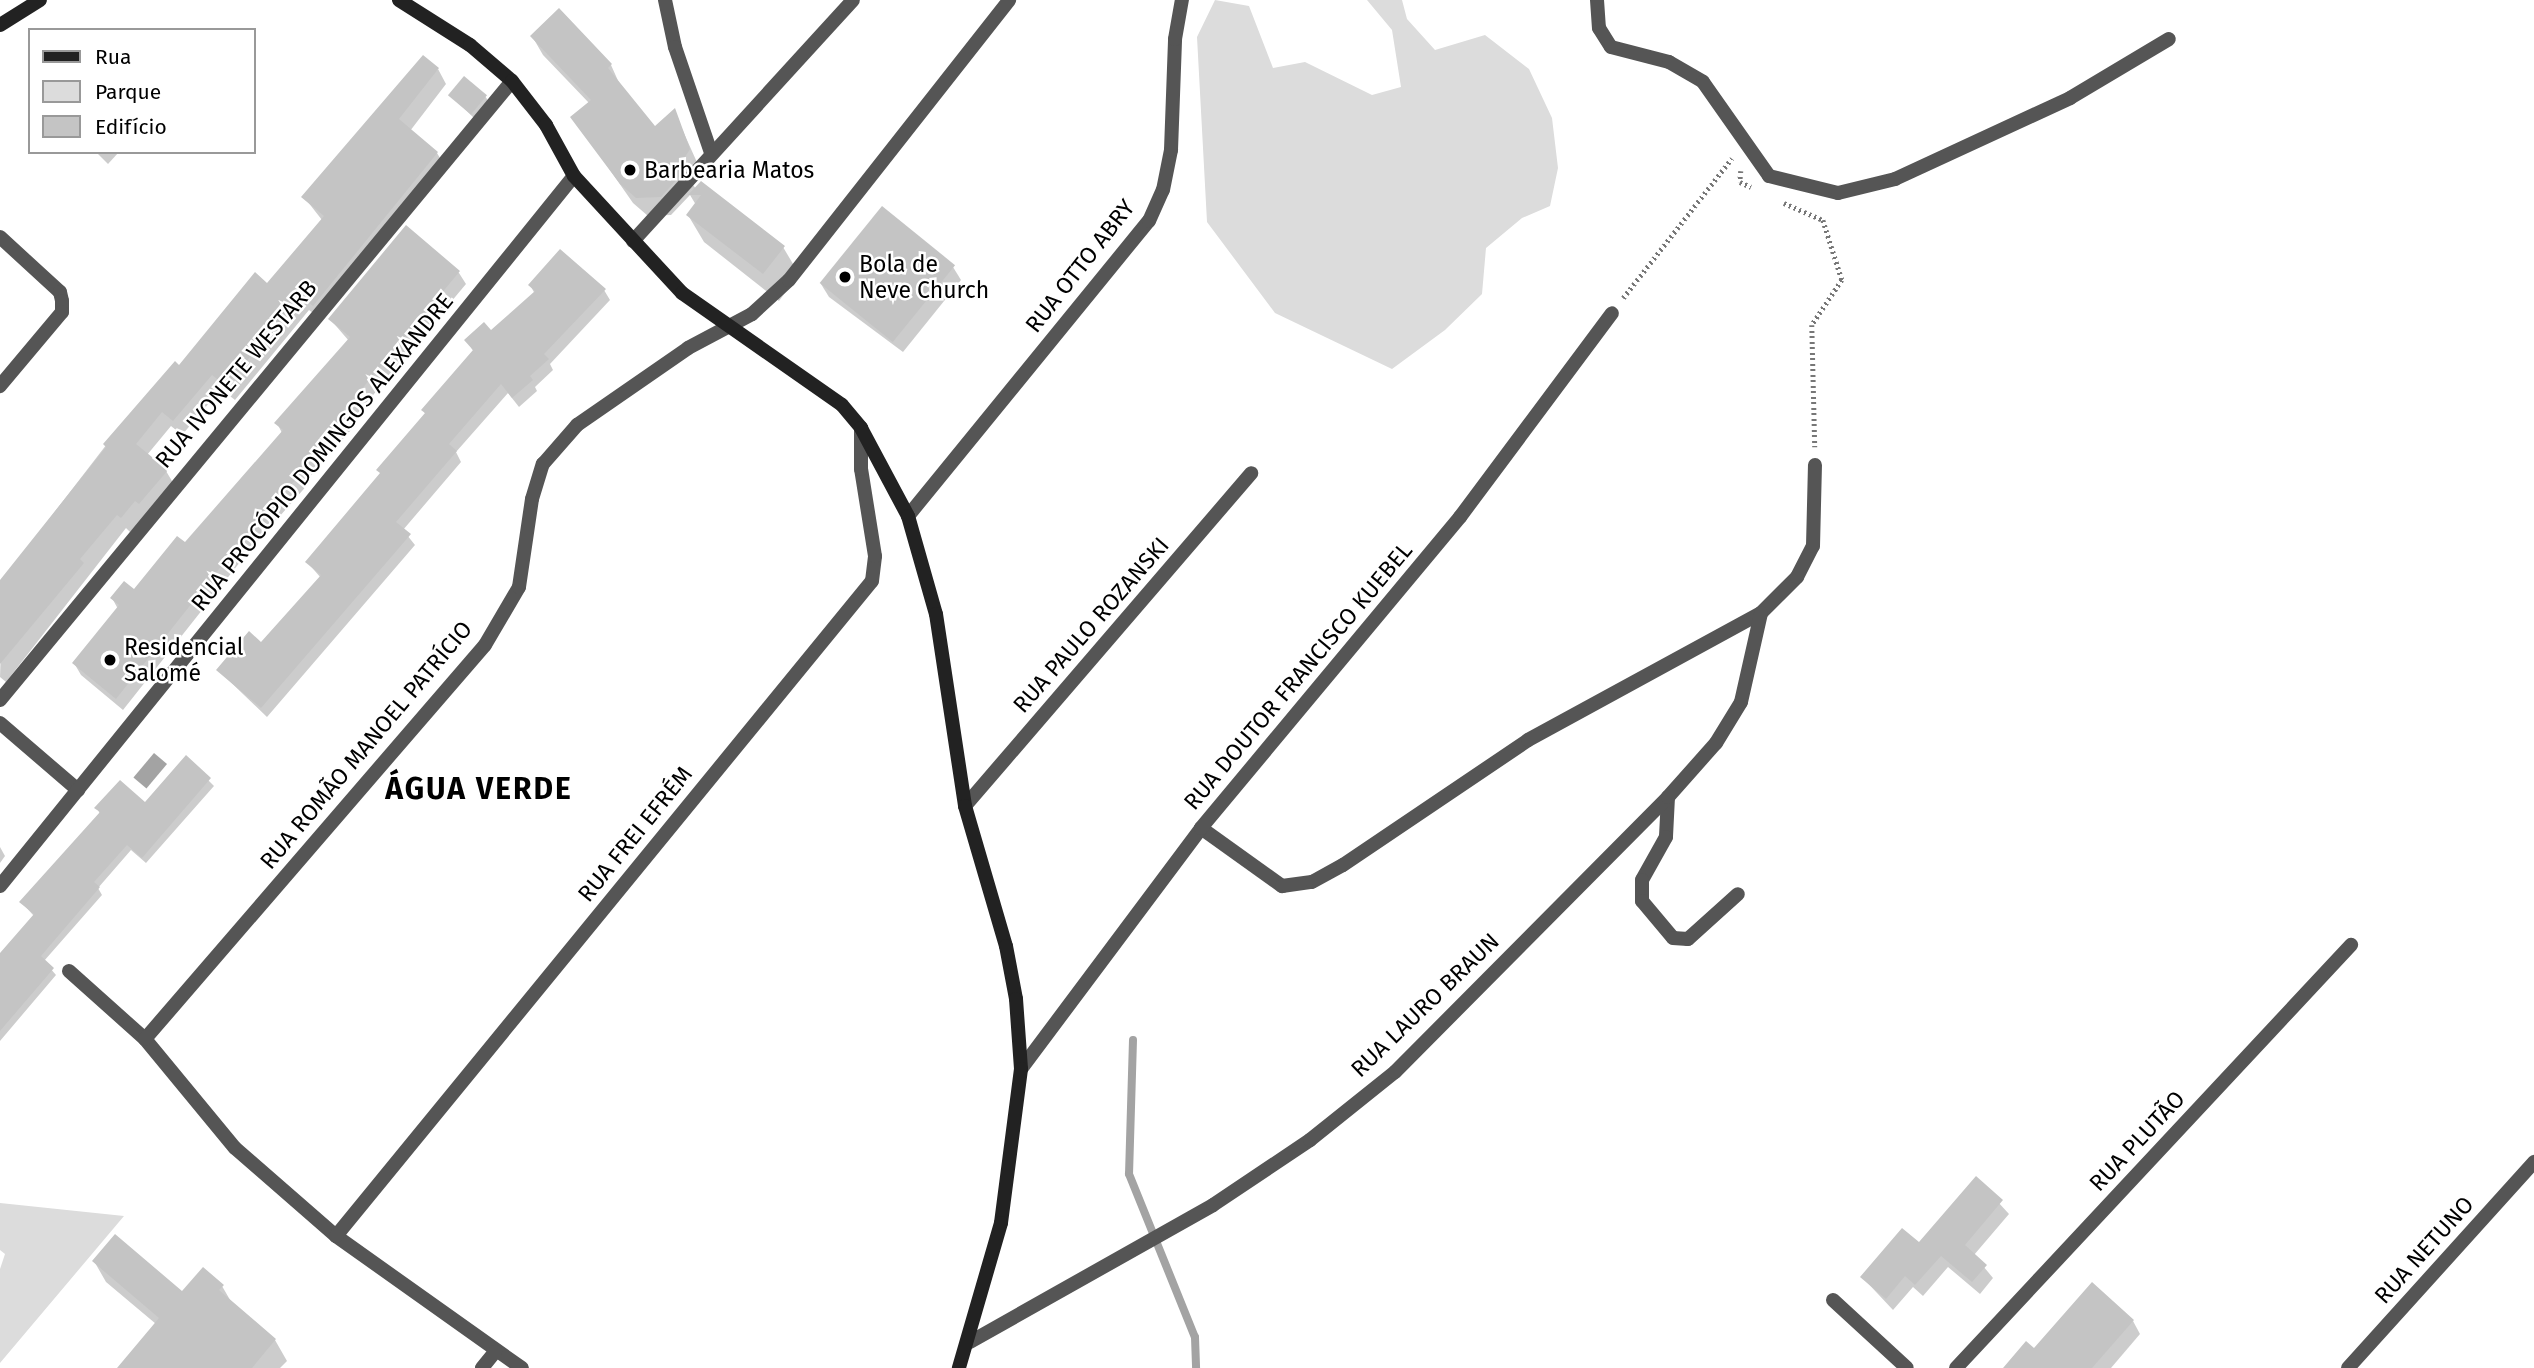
<!DOCTYPE html>
<html>
<head>
<meta charset="utf-8">
<style>
	body { margin:0 }
	#map { position:relative; width:2534px; height:1368px; overflow:hidden; background:#fff; font-family:"Fira Sans",sans-serif }
	div>[style] { position:absolute }
	.green>* { inset:0; background:#dcdcdc }
	.water>* { inset:0; background:#a3a3a3; transform-origin:0 0 }
	.shadow>* { inset:0; background:#0003 }
	.stream>* { height:8px; margin:-4px; padding:0 4px; transform-origin:4px; border-radius:4px; background:#a3a3a3 }
	.building>* { inset:0; background:#c4c4c4; transform-origin:0 0 }
	.path>* { height:4.5px; margin-top:-2.25px; transform-origin:0; background:repeating-linear-gradient(90deg,#777 0 2px,transparent 0 5.5px) }
	.lane>* { height:14px; margin:-7px; padding:0 7px; transform-origin:7px; border-radius:7px; background:#555 }
	.street>* { height:14px; margin:-7px; padding:0 7px; transform-origin:7px; border-radius:7px; background:#555 }
	.secondary>* { height:14px; margin:-7px; padding:0 7px; transform-origin:7px; border-radius:7px; background:#222 }
	.dots>* { width:19px; height:19px; translate:-50% -50%; box-sizing:border-box; border:4px solid #fff; border-radius:50% }
	span { translate:-50% -50%; white-space:nowrap; text-align:center; line-height:1.15; -webkit-text-stroke:5px #fff; paint-order:stroke }
	.poi-label { font-size:23px; color:#000 }
	.left { translate:0 -50%; text-align:left }
	.street-label { font-size:23px; color:#000 }
	.district-label { font-size:30px; color:#000; font-weight:700; letter-spacing:2px }
	.legend { position:absolute; left:28px; top:28px; width:228px; height:126px; box-sizing:border-box; background:#fff; border:2px solid #999; margin:0; padding:9px 12px; list-style:none; font-size:21px; color:#000 }
	.legend li { display:flex; align-items:center; gap:14px; height:35px }
	.legend b { width:35px; border:2px solid #999 }
</style>
</head>
<body>
<div id="map">
	<div class="green">
		<i style="clip-path:polygon(1215px 0,1249px 6px,1273px 68px,1305px 62px,1372px 95px,1401px 87px,1392px 30px,1367px 0,1402px 0,1407px 19px,1435px 50px,1485px 35px,1529px 69px,1552px 118px,1558px 168px,1550px 206px,1522px 218px,1486px 248px,1482px 294px,1445px 330px,1392px 369px,1275px 313px,1207px 222px,1197px 37px)"></i>
		<i style="clip-path:polygon(0 1203px,124px 1216px,0 1363px,0 1269px,5px 1254px,0 1250px)"></i>
	</div>
	<div class="water">
		<i style="left:154px;top:753px;width:17px;height:32px;rotate:40deg"></i>
	</div>
	<div class="shadow">
		<i style="clip-path:polygon(532px 36px,611px 65px,620px 85px,655px 128px,674px 111px,700px 169px,691px 182px,696px 189px,783px 247px,799px 274px,779px 301px,704px 242px,688px 215px,696px 205px,690px 195px,671px 215px,648px 216px,633px 203px,573px 117px,589px 103px,543px 55px)"></i>
		<i style="clip-path:polygon(438px 69px,446px 84px,410px 131px,437px 153px,446px 168px,322px 320px,309px 310px,235px 400px,221px 389px,182px 435px,171px 426px,147px 455px,166px 471px,175px 486px,130px 532px,126px 528px,6px 682px,0 677px,3px 579px,130px 414px,267px 285px,322px 220px,304px 197px)"></i>
		<i style="clip-path:polygon(450px 95px,485px 96px,489px 102px,475px 119px)"></i>
		<i style="clip-path:polygon(96px 152px,119px 152px,108px 164px)"></i>
		<i style="clip-path:polygon(406px 227px,459px 273px,466px 284px,348px 425px,351px 430px,308px 479px,310px 482px,248px 552px,123px 710px,81px 675px,74px 663px,118px 609px,112px 598px,134px 591px,185px 545px,282px 433px,277px 423px,349px 341px,330px 319px)"></i>
		<i style="clip-path:polygon(953px 267px,961px 280px,903px 352px,829px 297px,821px 284px)"></i>
		<i style="clip-path:polygon(530px 285px,604px 290px,610px 300px,550px 364px,553px 370px,535px 387px,537px 391px,519px 407px,508px 393px,456px 452px,461px 462px,403px 530px,415px 545px,267px 717px,218px 670px,262px 645px,321px 578px,307px 562px,381px 474px,426px 415px,423px 410px,474px 352px,466px 340px,491px 332px,535px 294px)"></i>
		<i style="clip-path:polygon(186px 758px,214px 786px,146px 863px,131px 850px,98px 888px,102px 895px,44px 961px,56px 975px,0 1041px,0 956px,34px 916px,21px 902px,100px 814px,97px 808px,145px 805px)"></i>
		<i style="clip-path:polygon(0 847px,5px 856px,0 863px)"></i>
		<i style="clip-path:polygon(1976px 1178px,2009px 1214px,1974px 1255px,1993px 1278px,1980px 1294px,1948px 1267px,1923px 1296px,1913px 1287px,1893px 1310px,1862px 1277px,1919px 1244px)"></i>
		<i style="clip-path:polygon(94px 1261px,183px 1293px,222px 1286px,233px 1305px,275px 1340px,287px 1361px,280px 1368px,119px 1368px,156px 1324px,106px 1282px)"></i>
		<i style="clip-path:polygon(2133px 1321px,2140px 1334px,2111px 1368px,2005px 1368px,2034px 1350px)"></i>
	</div>
	<div class="stream">
		<i style="left:1133px;top:1040px;width:134px;rotate:91.7deg"></i>
		<i style="left:1129px;top:1174px;width:176px;rotate:68deg"></i>
		<i style="left:1195px;top:1337px;width:31px;rotate:88deg"></i>
	</div>
	<div class="building">
		<i style="clip-path:polygon(559px 8px,612px 64px,608px 68px,655px 126px,675px 108px,690px 149px,680px 165px,686px 169px,661px 197px,636px 198px,620px 184px,570px 117px,591px 100px,530px 36px)"></i>
		<i style="clip-path:polygon(423px 55px,439px 68px,399px 119px,438px 152px,313px 306px,300px 296px,226px 386px,212px 375px,173px 421px,162px 412px,136px 444px,168px 470px,139px 504px,135px 501px,121px 518px,117px 515px,80px 559px,84px 563px,0 664px,0 580px,106px 447px,103px 444px,175px 361px,179px 365px,255px 272px,267px 283px,324px 216px,301px 197px)"></i>
		<i style="left:464px;top:76px;width:30px;height:25px;rotate:40deg"></i>
		<i style="clip-path:polygon(701px 181px,785px 246px,763px 274px,686px 215px,701px 195px,688px 195px)"></i>
		<i style="left:882px;top:206px;width:94px;height:99px;rotate:39deg"></i>
		<i style="clip-path:polygon(406px 225px,460px 271px,341px 414px,346px 417px,302px 467px,305px 469px,242px 540px,116px 699px,72px 663px,119px 605px,110px 598px,124px 581px,134px 589px,177px 536px,185px 542px,283px 430px,274px 423px,350px 337px,328px 319px)"></i>
		<i style="clip-path:polygon(560px 249px,606px 289px,544px 354px,549px 359px,530px 376px,533px 380px,512px 398px,501px 384px,449px 444px,457px 451px,396px 522px,411px 534px,261px 708px,216px 670px,249px 631px,261px 642px,321px 575px,305px 562px,380px 473px,376px 470px,425px 413px,421px 410px,473px 350px,464px 340px,484px 322px,491px 330px,535px 291px,528px 285px)"></i>
		<i style="clip-path:polygon(186px 755px,211px 778px,142px 858px,127px 845px,94px 882px,100px 887px,41px 956px,54px 968px,0 1031px,0 953px,34px 914px,19px 902px,100px 812px,94px 808px,120px 780px,145px 802px)"></i>
		<i style="clip-path:polygon(1976px 1176px,2003px 1200px,1965px 1245px,1987px 1265px,1972px 1282px,1941px 1256px,1915px 1285px,1905px 1276px,1886px 1299px,1860px 1277px,1902px 1228px,1919px 1242px)"></i>
		<i style="clip-path:polygon(115px 1234px,182px 1291px,203px 1267px,224px 1285px,219px 1290px,276px 1339px,252px 1368px,117px 1368px,159px 1318px,92px 1261px)"></i>
		<i style="clip-path:polygon(2092px 1282px,2134px 1320px,2092px 1368px,2003px 1368px,2026px 1341px,2034px 1348px)"></i>
	</div>
	<div class="path">
		<i style="left:1741px;top:171px;width:11px;rotate:95deg"></i>
		<i style="left:1740px;top:182px;width:12px;rotate:24deg"></i>
		<i style="left:1784px;top:203px;width:43px;rotate:23.6deg"></i>
		<i style="left:1823px;top:220px;width:63px;rotate:72.4deg"></i>
		<i style="left:1842px;top:280px;width:54px;rotate:123.7deg"></i>
		<i style="left:1812px;top:325px;width:122px;rotate:88.6deg"></i>
		<i style="left:1623px;top:298px;width:177px;rotate:-52.1deg"></i>
	</div>
	<div class="lane">
		<i style="left:0;top:723px;width:103px;rotate:40.7deg"></i>
	</div>
	<div class="street">
		<i style="left:665px;top:0;width:48px;rotate:78deg"></i>
		<i style="left:675px;top:47px;width:112px;rotate:71.2deg"></i>
		<i style="left:1597px;top:0;width:28px;rotate:86deg"></i>
		<i style="left:1599px;top:28px;width:22px;rotate:58deg"></i>
		<i style="left:1611px;top:47px;width:60px;rotate:14.5deg"></i>
		<i style="left:1669px;top:62px;width:39px;rotate:30deg"></i>
		<i style="left:1703px;top:82px;width:115px;rotate:54.9deg"></i>
		<i style="left:1769px;top:176px;width:71px;rotate:13.8deg"></i>
		<i style="left:1838px;top:193px;width:59px;rotate:-13.8deg"></i>
		<i style="left:1895px;top:179px;width:193px;rotate:-24.8deg"></i>
		<i style="left:2070px;top:98px;width:115px;rotate:-30.8deg"></i>
		<i style="left:0;top:237px;width:81px;rotate:42.5deg"></i>
		<i style="left:60px;top:292px;width:9px;rotate:77deg"></i>
		<i style="left:62px;top:301px;width:11px;rotate:90deg"></i>
		<i style="left:62px;top:312px;width:97px;rotate:130deg"></i>
		<i style="left:633px;top:241px;width:326px;rotate:-47.6deg"></i>
		<i style="left:908px;top:516px;width:381px;rotate:-50.8deg"></i>
		<i style="left:1149px;top:221px;width:34px;rotate:-66deg"></i>
		<i style="left:1163px;top:190px;width:41px;rotate:-78.7deg"></i>
		<i style="left:1171px;top:150px;width:111px;rotate:-87.9deg"></i>
		<i style="left:1175px;top:39px;width:40px;rotate:-80deg"></i>
		<i style="left:0;top:700px;width:803px;rotate:-50.4deg"></i>
		<i style="left:1668px;top:797px;width:40px;rotate:92.9deg"></i>
		<i style="left:1666px;top:837px;width:49px;rotate:119.2deg"></i>
		<i style="left:1642px;top:880px;width:21px;rotate:90deg"></i>
		<i style="left:1642px;top:901px;width:48px;rotate:50deg"></i>
		<i style="left:1673px;top:938px;width:15px;rotate:4deg"></i>
		<i style="left:1688px;top:939px;width:67px;rotate:-42deg"></i>
		<i style="left:965px;top:806px;width:439px;rotate:-49.3deg"></i>
		<i style="left:1201px;top:828px;width:100px;rotate:35.6deg"></i>
		<i style="left:1282px;top:886px;width:30px;rotate:-8deg"></i>
		<i style="left:1312px;top:882px;width:35px;rotate:-29deg"></i>
		<i style="left:1343px;top:865px;width:223px;rotate:-34deg"></i>
		<i style="left:1528px;top:740px;width:265px;rotate:-28.6deg"></i>
		<i style="left:1761px;top:613px;width:51px;rotate:-45deg"></i>
		<i style="left:1797px;top:577px;width:35px;rotate:-63deg"></i>
		<i style="left:1813px;top:546px;width:81px;rotate:-88.6deg"></i>
		<i style="left:0;top:886px;width:913px;rotate:-51.05deg"></i>
		<i style="left:69px;top:971px;width:102px;rotate:41.8deg"></i>
		<i style="left:145px;top:1039px;width:141px;rotate:50.5deg"></i>
		<i style="left:235px;top:1148px;width:134px;rotate:41.1deg"></i>
		<i style="left:336px;top:1236px;width:228px;rotate:35.4deg"></i>
		<i style="left:145px;top:1039px;width:520px;rotate:-49.21deg"></i>
		<i style="left:485px;top:645px;width:67px;rotate:-59.6deg"></i>
		<i style="left:519px;top:587px;width:89px;rotate:-81.6deg"></i>
		<i style="left:532px;top:499px;width:37px;rotate:-73deg"></i>
		<i style="left:543px;top:464px;width:52px;rotate:-48.9deg"></i>
		<i style="left:577px;top:425px;width:135px;rotate:-34.7deg"></i>
		<i style="left:688px;top:348px;width:72px;rotate:-28deg"></i>
		<i style="left:752px;top:314px;width:50px;rotate:-42.6deg"></i>
		<i style="left:789px;top:280px;width:356px;rotate:-51.8deg"></i>
		<i style="left:1021px;top:1069px;width:301px;rotate:-53.2deg"></i>
		<i style="left:1201px;top:828px;width:405px;rotate:-50.2deg"></i>
		<i style="left:1460px;top:517px;width:254px;rotate:-53.3deg"></i>
		<i style="left:336px;top:1236px;width:846px;rotate:-50.71deg"></i>
		<i style="left:872px;top:581px;width:25px;rotate:-83deg"></i>
		<i style="left:875px;top:556px;width:88px;rotate:-99.1deg"></i>
		<i style="left:861px;top:469px;width:41px;rotate:-90deg"></i>
		<i style="left:1833px;top:1300px;width:100px;rotate:42.6deg"></i>
		<i style="left:970px;top:1342px;width:279px;rotate:-29.4deg"></i>
		<i style="left:1213px;top:1205px;width:117px;rotate:-33.8deg"></i>
		<i style="left:1310px;top:1140px;width:109px;rotate:-38.7deg"></i>
		<i style="left:1395px;top:1072px;width:387px;rotate:-45.2deg"></i>
		<i style="left:1668px;top:797px;width:72px;rotate:-48.4deg"></i>
		<i style="left:1716px;top:743px;width:48px;rotate:-58.6deg"></i>
		<i style="left:1741px;top:702px;width:91px;rotate:-77.3deg"></i>
		<i style="left:482px;top:1368px;width:21px;rotate:-51deg"></i>
		<i style="left:1956px;top:1368px;width:579px;rotate:-46.96deg"></i>
		<i style="left:2348px;top:1368px;width:278px;rotate:-47.9deg"></i>
	</div>
	<div class="secondary">
		<i style="left:399px;top:0;width:84px;rotate:32.4deg"></i>
		<i style="left:470px;top:45px;width:55px;rotate:40.6deg"></i>
		<i style="left:512px;top:81px;width:56px;rotate:52.3deg"></i>
		<i style="left:546px;top:125px;width:58px;rotate:61.2deg"></i>
		<i style="left:574px;top:176px;width:159px;rotate:47.3deg"></i>
		<i style="left:682px;top:293px;width:195px;rotate:35deg"></i>
		<i style="left:842px;top:405px;width:30px;rotate:50deg"></i>
		<i style="left:861px;top:428px;width:100px;rotate:61.9deg"></i>
		<i style="left:908px;top:516px;width:102px;rotate:74.1deg"></i>
		<i style="left:936px;top:614px;width:194px;rotate:81.4deg"></i>
		<i style="left:965px;top:806px;width:146px;rotate:73.7deg"></i>
		<i style="left:1006px;top:946px;width:54px;rotate:79.3deg"></i>
		<i style="left:1016px;top:999px;width:70px;rotate:85.9deg"></i>
		<i style="left:1021px;top:1069px;width:155px;rotate:97.4deg"></i>
		<i style="left:1001px;top:1223px;width:151px;rotate:106.2deg"></i>
		<i style="left:0;top:25px;width:47px;rotate:-32deg"></i>
	</div>
	<div class="dots">
		<i style="left:630px;top:170px;background:#000"></i>
		<i style="left:845px;top:277px;background:#000"></i>
		<i style="left:110px;top:660px;background:#000"></i>
	</div>
	<div class="poi-label">
		<span class="left" style="left:644px;top:170px">Barbearia Matos</span>
		<span class="left" style="left:859px;top:277px">Bola de<br>Neve Church</span>
		<span class="left" style="left:124px;top:660px">Residencial<br>Salomé</span>
	</div>
	<div class="street-label">
		<span style="left:1080px;top:266px;rotate:-52deg">RUA OTTO ABRY</span>
		<span style="left:236px;top:374px;rotate:-50deg">RUA IVONETE WESTARB</span>
		<span style="left:322px;top:452px;rotate:-51deg">RUA PROCÓPIO DOMINGOS ALEXANDRE</span>
		<span style="left:1091px;top:625px;rotate:-49deg">RUA PAULO ROZANSKI</span>
		<span style="left:1298px;top:676px;rotate:-50deg">RUA DOUTOR FRANCISCO KUEBEL</span>
		<span style="left:366px;top:745px;rotate:-50deg">RUA ROMÃO MANOEL PATRÍCIO</span>
		<span style="left:635px;top:834px;rotate:-51deg">RUA FREI EFRÉM</span>
		<span style="left:1425px;top:1005px;rotate:-44deg">RUA LAURO BRAUN</span>
		<span style="left:2137px;top:1141px;rotate:-47deg">RUA PLUTÃO</span>
		<span style="left:2424px;top:1250px;rotate:-48deg">RUA NETUNO</span>
	</div>
	<div class="district-label">
		<span style="left:479px;top:789px">ÁGUA VERDE</span>
	</div>
	<ul class="legend">
	<li><b style="height:9px;background:#222"></b>Rua</li>
	<li><b style="height:19px;background:#dcdcdc"></b>Parque</li>
	<li><b style="height:19px;background:#c4c4c4"></b>Edifício</li>
	</ul>
</div>
</body>
</html>
